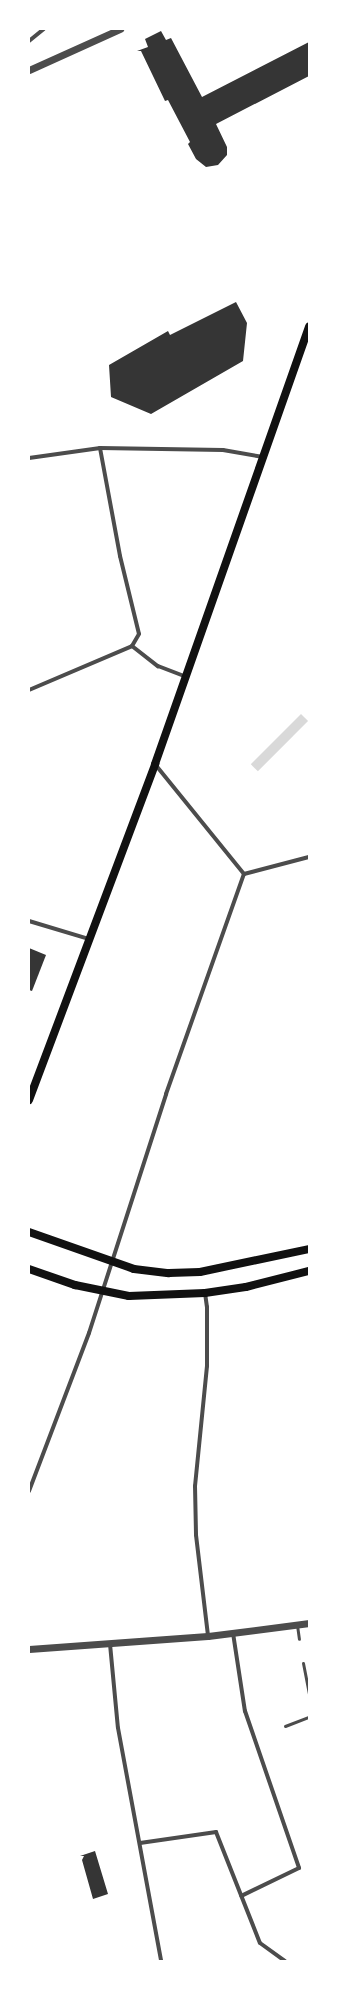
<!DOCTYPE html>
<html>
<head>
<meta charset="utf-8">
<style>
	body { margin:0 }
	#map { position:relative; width:338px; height:1990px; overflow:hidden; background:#fff; font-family:Helvetica,sans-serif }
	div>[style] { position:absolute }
	.water>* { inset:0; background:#d9d9d9; transform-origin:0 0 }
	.building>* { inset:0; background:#353535 }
	.service>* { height:3px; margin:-1.5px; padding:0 1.5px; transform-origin:1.5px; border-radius:1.5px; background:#4c4c4c }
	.minor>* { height:4px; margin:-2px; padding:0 2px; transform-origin:2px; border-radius:2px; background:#4c4c4c }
	.tertiary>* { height:7px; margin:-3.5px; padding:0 3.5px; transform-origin:3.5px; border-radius:3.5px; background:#4c4c4c }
	.secondary>* { height:8px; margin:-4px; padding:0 4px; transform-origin:4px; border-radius:4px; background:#111 }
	span { translate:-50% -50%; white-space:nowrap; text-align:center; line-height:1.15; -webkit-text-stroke:4px #fff; paint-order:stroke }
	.frame { position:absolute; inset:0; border:30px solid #fff; pointer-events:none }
</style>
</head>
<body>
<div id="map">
	<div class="water">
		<i style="left:301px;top:714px;width:10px;height:71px;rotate:45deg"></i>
	</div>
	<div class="building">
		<i style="clip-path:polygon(161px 31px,166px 40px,171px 38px,202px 97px,309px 42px,309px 76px,216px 124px,227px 147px,227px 155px,218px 165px,206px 167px,196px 159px,188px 144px,190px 142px,168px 100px,165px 101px,141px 51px,137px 51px,148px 47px,145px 39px)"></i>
		<i style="clip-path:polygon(236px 302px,247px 323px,243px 361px,151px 414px,111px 397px,109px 365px,168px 331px,170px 335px)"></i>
		<i style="clip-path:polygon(29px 948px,46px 955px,32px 991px,29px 990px)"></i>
		<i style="clip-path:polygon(95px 1851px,108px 1894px,93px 1899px,82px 1860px,84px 1856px,80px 1856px)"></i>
	</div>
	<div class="service">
		<i style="left:297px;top:1625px;width:14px;rotate:82deg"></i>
		<i style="left:303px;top:1663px;width:33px;rotate:79deg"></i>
		<i style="left:285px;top:1726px;width:26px;rotate:-21deg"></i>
	</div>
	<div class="minor">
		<i style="left:29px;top:41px;width:19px;rotate:-39deg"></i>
		<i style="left:100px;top:448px;width:110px;rotate:79.5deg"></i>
		<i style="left:120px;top:556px;width:80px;rotate:76.3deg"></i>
		<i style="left:139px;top:634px;width:14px;rotate:120deg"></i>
		<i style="left:29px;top:458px;width:72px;rotate:-8deg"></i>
		<i style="left:100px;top:448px;width:123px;rotate:0.9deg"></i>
		<i style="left:223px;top:450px;width:41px;rotate:9.9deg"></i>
		<i style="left:132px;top:646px;width:33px;rotate:38deg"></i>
		<i style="left:158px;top:666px;width:30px;rotate:21deg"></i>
		<i style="left:29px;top:690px;width:112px;rotate:-23.1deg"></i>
		<i style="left:244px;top:874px;width:67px;rotate:-14.7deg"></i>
		<i style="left:29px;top:921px;width:63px;rotate:16.7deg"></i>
		<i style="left:205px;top:1293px;width:14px;rotate:82deg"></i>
		<i style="left:207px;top:1307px;width:59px;rotate:90deg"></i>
		<i style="left:207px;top:1366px;width:121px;rotate:95.7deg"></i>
		<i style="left:195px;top:1486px;width:49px;rotate:88.8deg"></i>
		<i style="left:196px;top:1535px;width:102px;rotate:83.2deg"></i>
		<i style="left:29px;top:1491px;width:169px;rotate:-69.2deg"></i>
		<i style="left:89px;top:1333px;width:251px;rotate:-72.1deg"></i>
		<i style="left:166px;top:1094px;width:233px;rotate:-70.5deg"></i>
		<i style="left:244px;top:874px;width:141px;rotate:-129deg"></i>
		<i style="left:233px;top:1633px;width:79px;rotate:81.3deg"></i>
		<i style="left:245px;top:1711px;width:166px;rotate:71deg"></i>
		<i style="left:299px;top:1868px;width:64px;rotate:154.2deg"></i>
		<i style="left:110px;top:1644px;width:84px;rotate:84.6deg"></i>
		<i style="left:118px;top:1728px;width:237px;rotate:79.5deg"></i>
		<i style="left:140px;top:1843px;width:77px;rotate:-8.2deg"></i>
		<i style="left:216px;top:1832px;width:119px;rotate:68.4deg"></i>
		<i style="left:260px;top:1943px;width:31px;rotate:36deg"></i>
	</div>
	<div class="tertiary">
		<i style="left:29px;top:70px;width:100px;rotate:-24.3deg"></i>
		<i style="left:29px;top:1649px;width:179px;rotate:-4.2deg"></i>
		<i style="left:208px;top:1636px;width:102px;rotate:-7.3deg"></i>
	</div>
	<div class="secondary">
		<i style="left:29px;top:1100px;width:359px;rotate:-69.4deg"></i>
		<i style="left:155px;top:764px;width:464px;rotate:-70.6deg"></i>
		<i style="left:29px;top:1232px;width:111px;rotate:19.4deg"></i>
		<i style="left:134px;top:1269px;width:35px;rotate:7deg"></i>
		<i style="left:169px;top:1273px;width:31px;rotate:-2deg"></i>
		<i style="left:200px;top:1272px;width:111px;rotate:-11.9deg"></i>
		<i style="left:29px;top:1269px;width:49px;rotate:19.2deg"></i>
		<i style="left:75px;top:1285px;width:55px;rotate:11.5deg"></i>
		<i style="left:129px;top:1296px;width:76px;rotate:-2.3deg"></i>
		<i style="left:205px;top:1293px;width:41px;rotate:-8.3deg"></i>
		<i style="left:246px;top:1287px;width:65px;rotate:-14.3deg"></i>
	</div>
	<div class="frame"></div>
</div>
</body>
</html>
